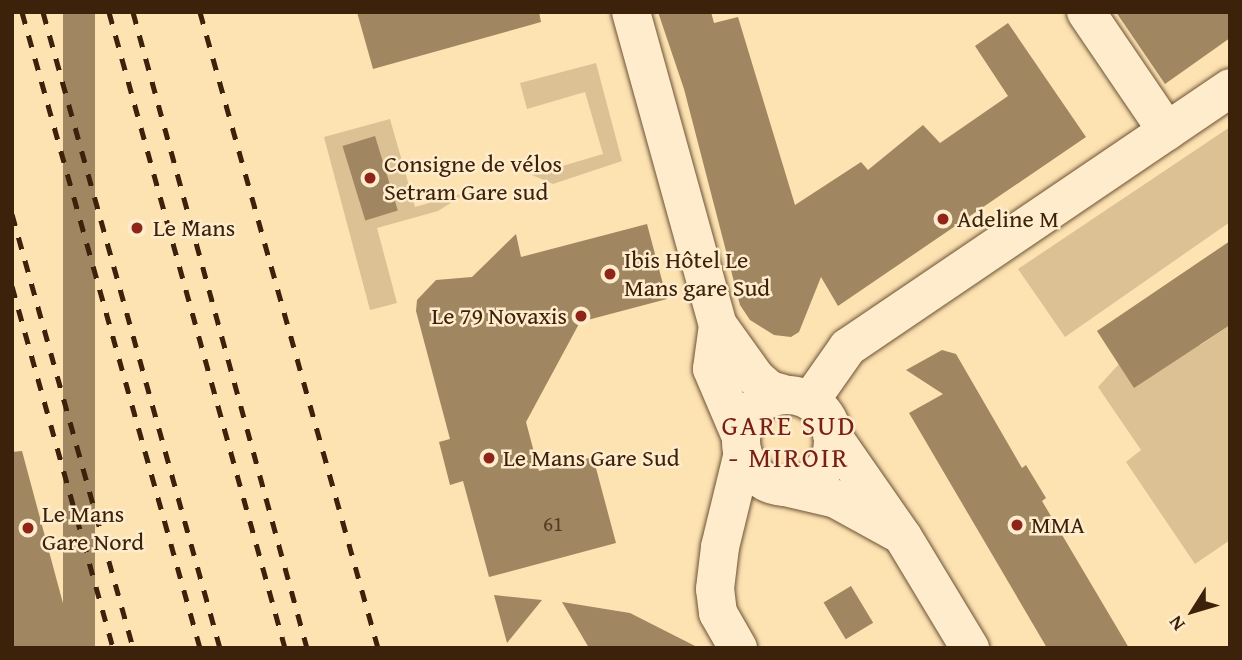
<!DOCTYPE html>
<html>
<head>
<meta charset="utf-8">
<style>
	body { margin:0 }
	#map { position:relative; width:1242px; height:660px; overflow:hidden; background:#fde2b2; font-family:"Gentium Book Plus",serif }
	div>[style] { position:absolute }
	.green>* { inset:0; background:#dcc195 }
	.building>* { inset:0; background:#a08661; transform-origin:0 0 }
	.roads { filter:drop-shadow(0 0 2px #6c5234) drop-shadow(0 0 2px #6c5234) }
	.minor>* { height:38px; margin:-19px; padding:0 19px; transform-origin:19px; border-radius:19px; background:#feeccd }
	.minor>.ring { margin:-19px; padding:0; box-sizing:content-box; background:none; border:38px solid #feeccd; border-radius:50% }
	.rail>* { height:5px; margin-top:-2.5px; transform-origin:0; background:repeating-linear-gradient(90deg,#3c220a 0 12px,transparent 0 24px) }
	.dots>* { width:19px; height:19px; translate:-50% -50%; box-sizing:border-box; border:4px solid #feeccd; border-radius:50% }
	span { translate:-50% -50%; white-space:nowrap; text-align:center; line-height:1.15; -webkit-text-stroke:5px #feeccd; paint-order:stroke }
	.number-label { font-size:21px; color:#553b20 }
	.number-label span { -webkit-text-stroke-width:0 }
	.poi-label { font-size:24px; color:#3c220a }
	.left { translate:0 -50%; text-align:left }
	.right { translate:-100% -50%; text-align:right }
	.quarter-label { font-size:28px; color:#7a1f14; letter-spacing:2px }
	.frame { position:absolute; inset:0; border:14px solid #3c220a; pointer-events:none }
	.north { position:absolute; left:1158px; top:576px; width:70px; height:70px; -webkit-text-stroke:5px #feeccd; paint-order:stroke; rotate:233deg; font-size:19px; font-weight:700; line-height:28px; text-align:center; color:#3c220a }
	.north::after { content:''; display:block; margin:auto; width:24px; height:32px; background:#3c220a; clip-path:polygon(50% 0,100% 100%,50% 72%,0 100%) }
</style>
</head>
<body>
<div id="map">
	<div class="green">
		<i style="clip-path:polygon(596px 63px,622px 161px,553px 184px,532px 175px,603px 154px,585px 92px,527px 109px,520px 83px)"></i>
		<i style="clip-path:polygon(390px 119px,415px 207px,468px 192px,438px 211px,377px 228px,397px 303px,370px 310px,324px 137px)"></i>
		<i style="clip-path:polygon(1230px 127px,1230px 222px,1065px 337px,1018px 269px)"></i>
		<i style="clip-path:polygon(1230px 325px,1230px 540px,1195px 564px,1126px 462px,1141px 450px,1098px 387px,1119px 364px,1202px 344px)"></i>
	</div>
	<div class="building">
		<i style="left:63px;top:12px;width:32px;height:659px"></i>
		<i style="clip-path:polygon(357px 12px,539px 12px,541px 22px,373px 69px)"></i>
		<i style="clip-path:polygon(658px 12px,711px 12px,714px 23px,738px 17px,795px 205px,861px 162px,868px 170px,923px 125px,940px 143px,1008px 96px,975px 46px,1008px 23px,1086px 137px,838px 306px,821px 277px,799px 332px,791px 337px,774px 335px,750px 320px,740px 305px,684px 89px)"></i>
		<i style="clip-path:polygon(1116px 12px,1230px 12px,1230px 38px,1165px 84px)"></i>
		<i style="left:375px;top:136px;width:78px;height:34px;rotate:73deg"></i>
		<i style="clip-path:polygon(647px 224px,667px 299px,580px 322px,526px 422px,539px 471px,593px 457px,616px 543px,489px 577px,463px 481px,450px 485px,439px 442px,450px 439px,416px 311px,417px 300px,436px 280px,472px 277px,516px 234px,521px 257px)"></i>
		<i style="clip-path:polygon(1230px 241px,1230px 325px,1134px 388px,1097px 331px)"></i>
		<i style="clip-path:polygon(942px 350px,956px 354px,1022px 468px,1026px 465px,1046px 498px,1042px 501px,1129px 648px,1047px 648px,909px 413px,943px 394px,906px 370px)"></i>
		<i style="clip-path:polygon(22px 451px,75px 648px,12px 648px,12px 452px)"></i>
		<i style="left:851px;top:586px;width:43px;height:32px;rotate:59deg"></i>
		<i style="clip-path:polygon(494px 595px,542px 600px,507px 643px)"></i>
		<i style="clip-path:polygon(562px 602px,630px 613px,699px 648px,589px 648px)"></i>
	</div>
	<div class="roads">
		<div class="minor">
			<i style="left:631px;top:12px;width:325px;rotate:74.5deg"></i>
			<i style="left:718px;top:325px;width:65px;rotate:54.4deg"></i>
			<i style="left:756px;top:378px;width:18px;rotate:41deg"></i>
			<i style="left:770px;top:390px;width:18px;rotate:16deg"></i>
			<i style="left:1086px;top:12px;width:144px;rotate:55.8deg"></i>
			<i style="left:718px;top:325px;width:44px;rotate:97.8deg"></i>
			<i style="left:712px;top:369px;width:74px;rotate:66.9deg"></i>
			<i class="ring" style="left:741px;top:395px;width:54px;height:54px"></i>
			<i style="left:810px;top:401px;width:66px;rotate:-54.9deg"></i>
			<i style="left:848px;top:347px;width:462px;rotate:-34.1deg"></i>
			<i style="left:832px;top:435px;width:124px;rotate:55.2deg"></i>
			<i style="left:903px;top:537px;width:130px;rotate:58.9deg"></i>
			<i style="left:785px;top:487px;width:52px;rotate:13.2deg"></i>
			<i style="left:836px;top:499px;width:68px;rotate:28.8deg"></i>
			<i style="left:738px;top:648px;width:40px;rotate:-119.7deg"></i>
			<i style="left:718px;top:613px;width:24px;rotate:-97deg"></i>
			<i style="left:715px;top:589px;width:42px;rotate:-83.2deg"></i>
			<i style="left:720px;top:547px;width:97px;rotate:-76.3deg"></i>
		</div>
	</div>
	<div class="rail">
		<i style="left:22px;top:12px;width:660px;rotate:74.36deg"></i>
		<i style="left:43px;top:12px;width:660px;rotate:74.45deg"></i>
		<i style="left:109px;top:12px;width:660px;rotate:74.53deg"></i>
		<i style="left:133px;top:12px;width:659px;rotate:74.7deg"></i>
		<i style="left:200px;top:12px;width:660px;rotate:74.36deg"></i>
		<i style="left:12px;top:214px;width:451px;rotate:74.4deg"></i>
		<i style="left:12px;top:286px;width:376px;rotate:74.4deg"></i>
	</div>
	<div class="dots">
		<i style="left:370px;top:178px;background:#8f2418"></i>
		<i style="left:943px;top:219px;background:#8f2418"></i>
		<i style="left:137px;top:228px;background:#8f2418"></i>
		<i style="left:610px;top:274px;background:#8f2418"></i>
		<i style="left:581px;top:316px;background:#8f2418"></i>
		<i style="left:489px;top:458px;background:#8f2418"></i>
		<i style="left:1017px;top:525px;background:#8f2418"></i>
		<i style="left:28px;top:528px;background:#8f2418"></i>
	</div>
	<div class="number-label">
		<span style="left:553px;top:524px">61</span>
	</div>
	<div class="poi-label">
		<span class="left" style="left:384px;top:178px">Consigne de vélos<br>Setram Gare sud</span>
		<span class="left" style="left:957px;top:219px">Adeline M</span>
		<span class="left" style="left:153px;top:228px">Le Mans</span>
		<span class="left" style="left:624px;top:274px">Ibis Hôtel Le<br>Mans gare Sud</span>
		<span class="right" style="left:567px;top:316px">Le 79 Novaxis</span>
		<span class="left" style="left:503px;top:458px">Le Mans Gare Sud</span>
		<span class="left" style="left:42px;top:528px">Le Mans<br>Gare Nord</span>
		<span class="left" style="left:1031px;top:525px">MMA</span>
	</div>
	<div class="quarter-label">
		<span style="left:789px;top:441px">GARE SUD<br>- MIROIR</span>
	</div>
	<div class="frame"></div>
	<div class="north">N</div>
</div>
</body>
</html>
